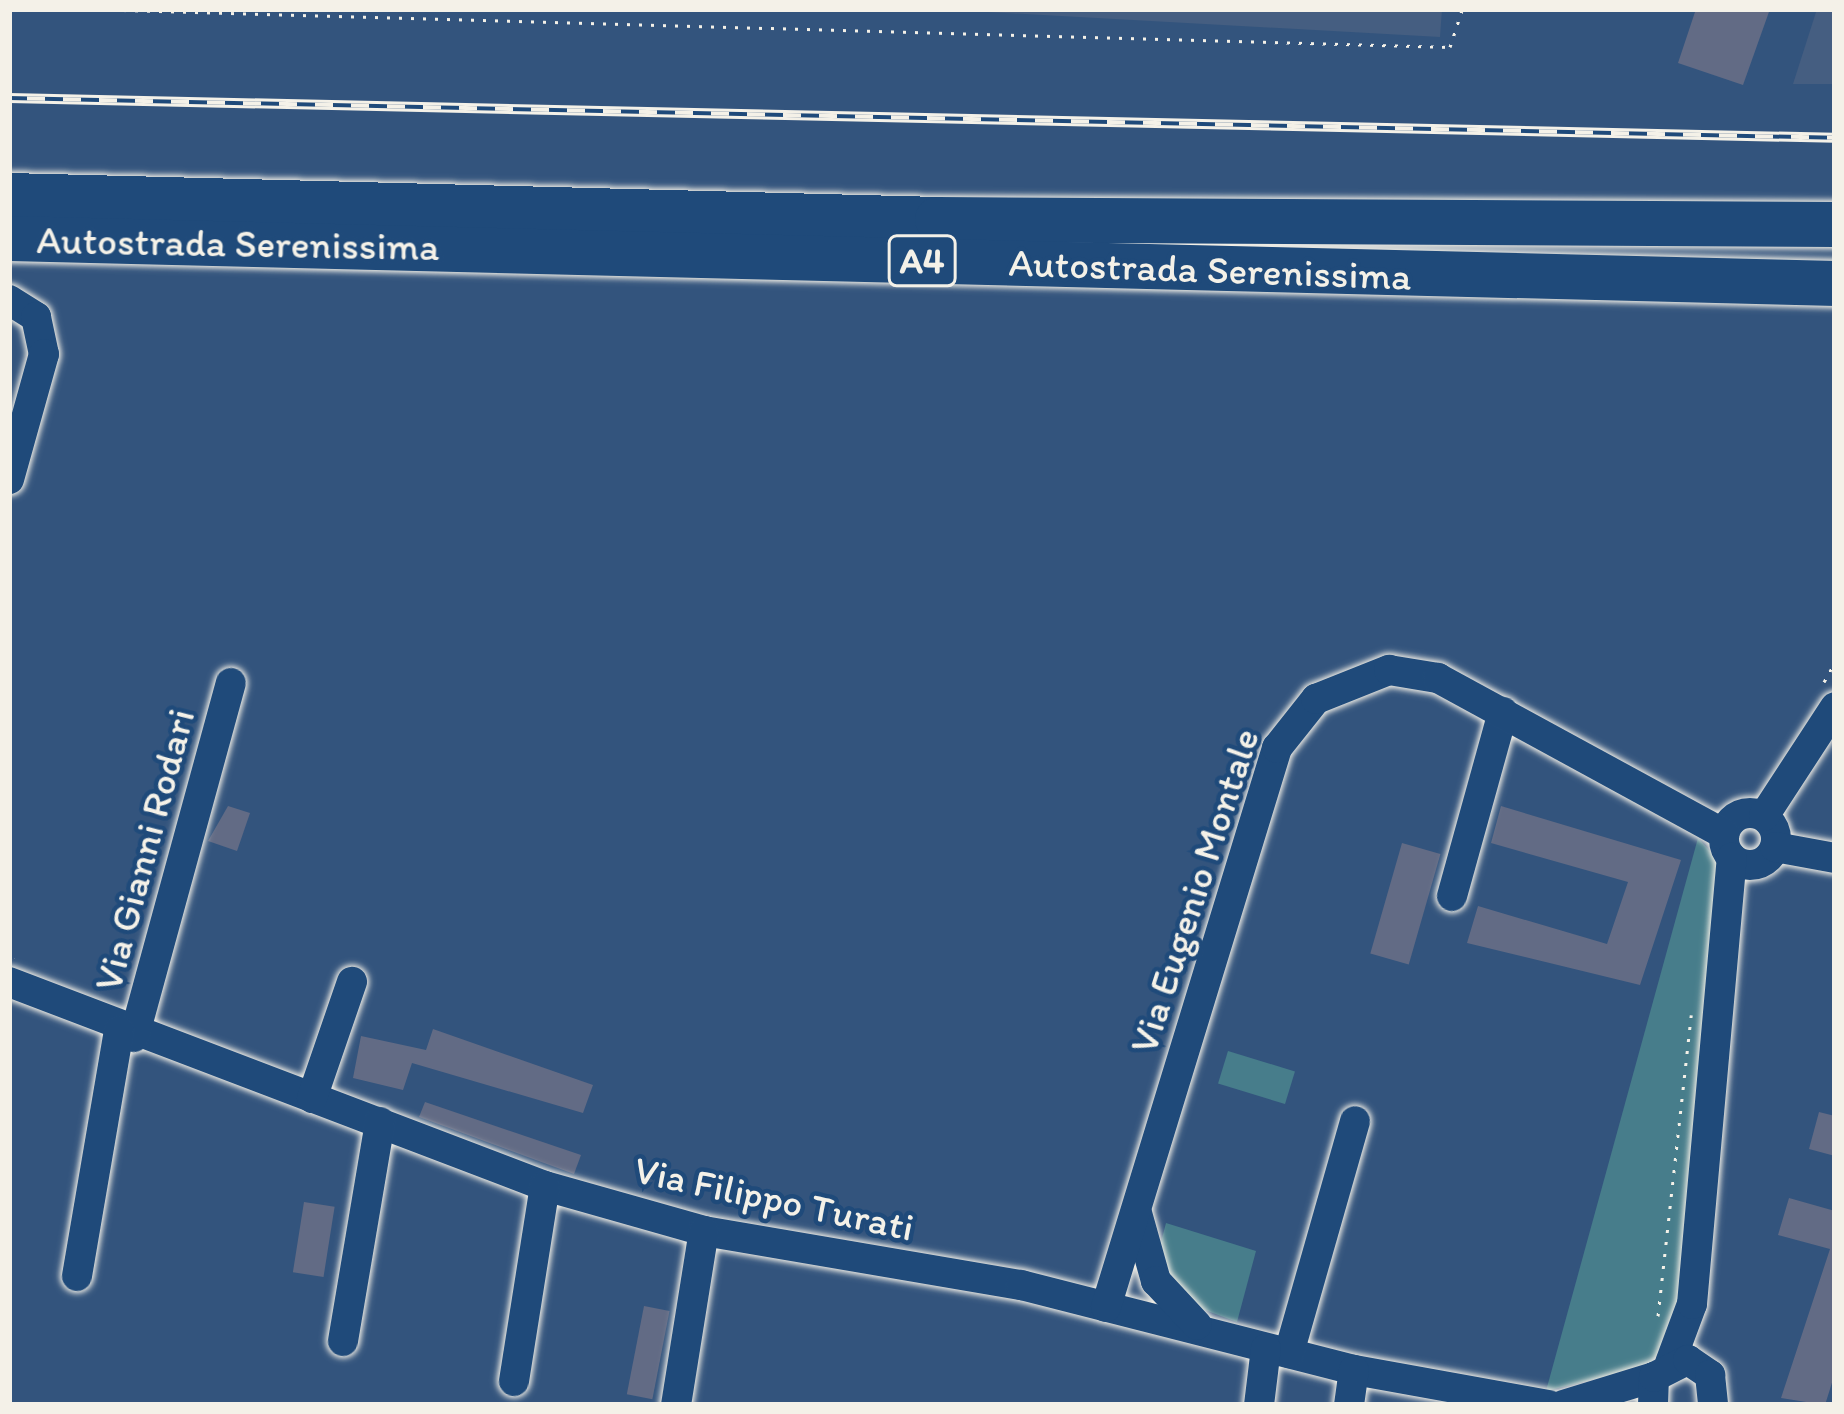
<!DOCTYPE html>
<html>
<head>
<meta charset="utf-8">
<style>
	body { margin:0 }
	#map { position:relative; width:1844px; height:1414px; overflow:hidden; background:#33547d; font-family:Itim,sans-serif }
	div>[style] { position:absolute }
	.built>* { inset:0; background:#455e81 }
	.green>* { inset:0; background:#477d8b; transform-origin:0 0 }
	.building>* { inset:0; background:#626b85; transform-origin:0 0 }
	.path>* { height:3px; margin-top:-1.5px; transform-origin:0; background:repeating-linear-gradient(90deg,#f4f1e8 0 3px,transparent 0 12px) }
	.roads { filter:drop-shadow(0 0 3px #f4f1e8) drop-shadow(0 0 3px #f4f1e8) }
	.minor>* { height:30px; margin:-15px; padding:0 15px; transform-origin:15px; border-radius:15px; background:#1f4a7a }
	.minor>.ring { margin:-15px; padding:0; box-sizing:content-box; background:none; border:30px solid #1f4a7a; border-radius:50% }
	.highway>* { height:45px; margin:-22.5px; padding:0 22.5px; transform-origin:22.5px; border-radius:22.5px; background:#1f4a7a }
	.rail>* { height:10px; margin-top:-5px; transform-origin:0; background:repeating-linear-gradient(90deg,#1f4a7a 0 18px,#f4f1e8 0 36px); box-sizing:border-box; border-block:3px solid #f4f1e8 }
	span { translate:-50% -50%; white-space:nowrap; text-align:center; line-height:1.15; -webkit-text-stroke:9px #1f4a7a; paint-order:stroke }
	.shield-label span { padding:3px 9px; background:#1f4a7a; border:3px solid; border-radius:9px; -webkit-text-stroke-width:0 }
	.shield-label { font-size:36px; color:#f4f1e8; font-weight:700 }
	.street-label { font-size:39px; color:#f4f1e8 }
	.frame { position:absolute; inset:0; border:12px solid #f4f1e8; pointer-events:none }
</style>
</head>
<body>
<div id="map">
	<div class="built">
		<i style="clip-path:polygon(934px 9px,1442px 9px,1440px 37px)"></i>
		<i style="clip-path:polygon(1817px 9px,1835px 9px,1835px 84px,1793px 84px)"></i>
	</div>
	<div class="green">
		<i style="clip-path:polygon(1698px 838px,1720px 862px,1679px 1319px,1650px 1366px,1546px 1391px)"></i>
		<i style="left:1228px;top:1051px;width:70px;height:34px;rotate:17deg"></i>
		<i style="clip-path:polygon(1166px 1223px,1256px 1251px,1237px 1322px,1186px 1303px,1157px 1257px)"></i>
	</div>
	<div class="building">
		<i style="clip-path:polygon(1696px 9px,1770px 9px,1743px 85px,1678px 63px)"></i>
		<i style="clip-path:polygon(228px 806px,250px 813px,237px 851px,208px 841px)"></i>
		<i style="clip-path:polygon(1501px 806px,1681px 860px,1640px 985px,1467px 943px,1478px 906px,1607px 944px,1628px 882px,1491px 843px)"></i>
		<i style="left:1402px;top:843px;width:40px;height:115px;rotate:16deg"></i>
		<i style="clip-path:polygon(433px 1029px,593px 1085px,583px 1113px,412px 1063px,403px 1090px,353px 1078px,361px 1036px,426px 1050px)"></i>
		<i style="clip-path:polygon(425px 1102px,581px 1155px,574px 1174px,419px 1117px)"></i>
		<i style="clip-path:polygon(1819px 1112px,1835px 1116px,1835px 1156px,1809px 1149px)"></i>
		<i style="clip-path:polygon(1789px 1198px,1835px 1211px,1835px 1373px,1825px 1405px,1781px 1398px,1830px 1249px,1778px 1235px)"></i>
		<i style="left:304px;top:1202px;width:31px;height:71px;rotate:9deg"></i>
		<i style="left:644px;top:1306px;width:26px;height:90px;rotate:11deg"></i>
	</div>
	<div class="path">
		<i style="left:87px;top:9px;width:1364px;rotate:1.6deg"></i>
		<i style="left:1450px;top:47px;width:40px;rotate:-72deg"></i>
		<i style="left:1824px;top:682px;width:23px;rotate:-61deg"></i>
		<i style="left:9px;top:947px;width:12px;rotate:70deg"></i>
		<i style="left:1658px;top:1316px;width:303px;rotate:-83.7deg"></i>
	</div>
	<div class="roads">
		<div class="minor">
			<i style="left:9px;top:300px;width:32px;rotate:32deg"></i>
			<i style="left:36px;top:317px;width:38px;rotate:78deg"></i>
			<i style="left:44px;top:354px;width:130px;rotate:105.6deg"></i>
			<i class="ring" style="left:1724px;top:813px;width:22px;height:22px"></i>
			<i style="left:1764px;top:816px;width:130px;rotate:-56.9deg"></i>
			<i style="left:1775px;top:847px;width:61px;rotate:10.4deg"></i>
			<i style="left:1452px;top:896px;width:191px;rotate:-74.5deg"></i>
			<i style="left:9px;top:982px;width:574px;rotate:20.84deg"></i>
			<i style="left:545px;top:1186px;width:165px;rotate:15.8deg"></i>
			<i style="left:704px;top:1231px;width:322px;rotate:9.7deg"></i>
			<i style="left:1021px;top:1285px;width:344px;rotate:14.3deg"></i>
			<i style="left:1354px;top:1370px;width:198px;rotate:10.2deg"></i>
			<i style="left:134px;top:1037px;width:367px;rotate:-74.7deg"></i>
			<i style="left:312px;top:1098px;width:123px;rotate:-71deg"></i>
			<i style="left:1137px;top:1213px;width:71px;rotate:74.4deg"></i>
			<i style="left:1156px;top:1281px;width:60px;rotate:47deg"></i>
			<i style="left:77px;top:1276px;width:249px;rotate:-80.3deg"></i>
			<i style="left:1106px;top:1307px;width:585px;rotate:-72.99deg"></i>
			<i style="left:1277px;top:748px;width:63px;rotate:-51.5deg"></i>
			<i style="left:1316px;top:699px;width:79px;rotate:-21.7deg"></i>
			<i style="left:1389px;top:670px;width:50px;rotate:9.3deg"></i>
			<i style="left:1438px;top:678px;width:326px;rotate:28.6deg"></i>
			<i style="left:343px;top:1341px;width:222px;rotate:-80.4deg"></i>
			<i style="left:1289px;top:1353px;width:241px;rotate:-74.1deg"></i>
			<i style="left:1670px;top:1363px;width:63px;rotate:-69.6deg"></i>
			<i style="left:1692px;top:1304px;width:448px;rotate:-84.9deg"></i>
			<i style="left:514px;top:1381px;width:197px;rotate:-81deg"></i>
			<i style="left:676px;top:1405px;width:176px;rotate:-80.9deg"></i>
			<i style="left:1259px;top:1405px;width:57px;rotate:-83deg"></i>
			<i style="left:1349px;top:1405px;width:35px;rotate:-82deg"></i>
			<i style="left:1563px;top:1405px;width:95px;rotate:-17.1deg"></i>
			<i style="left:1653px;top:1405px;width:28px;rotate:-88deg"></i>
			<i style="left:1654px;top:1377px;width:38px;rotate:-27deg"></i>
			<i style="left:1688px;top:1360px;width:27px;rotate:34deg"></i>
			<i style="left:1710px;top:1375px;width:30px;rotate:84deg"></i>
		</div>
		<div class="highway">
			<i style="left:9px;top:195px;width:928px;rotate:1.48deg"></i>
			<i style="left:937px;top:219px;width:898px;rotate:0.32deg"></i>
			<i style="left:9px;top:238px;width:1827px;rotate:1.41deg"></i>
		</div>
	</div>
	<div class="rail">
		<i style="left:9px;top:98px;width:1826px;rotate:1.25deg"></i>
	</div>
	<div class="shield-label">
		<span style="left:922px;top:261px">A4</span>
	</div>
	<div class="street-label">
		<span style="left:238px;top:244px;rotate:1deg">Autostrada Serenissima</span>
		<span style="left:1210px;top:270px;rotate:2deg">Autostrada Serenissima</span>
		<span style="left:145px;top:850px;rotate:-75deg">Via Gianni Rodari</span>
		<span style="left:1195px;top:891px;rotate:-72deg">Via Eugenio Montale</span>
		<span style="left:774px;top:1199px;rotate:12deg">Via Filippo Turati</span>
	</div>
	<div class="frame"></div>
</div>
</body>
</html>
